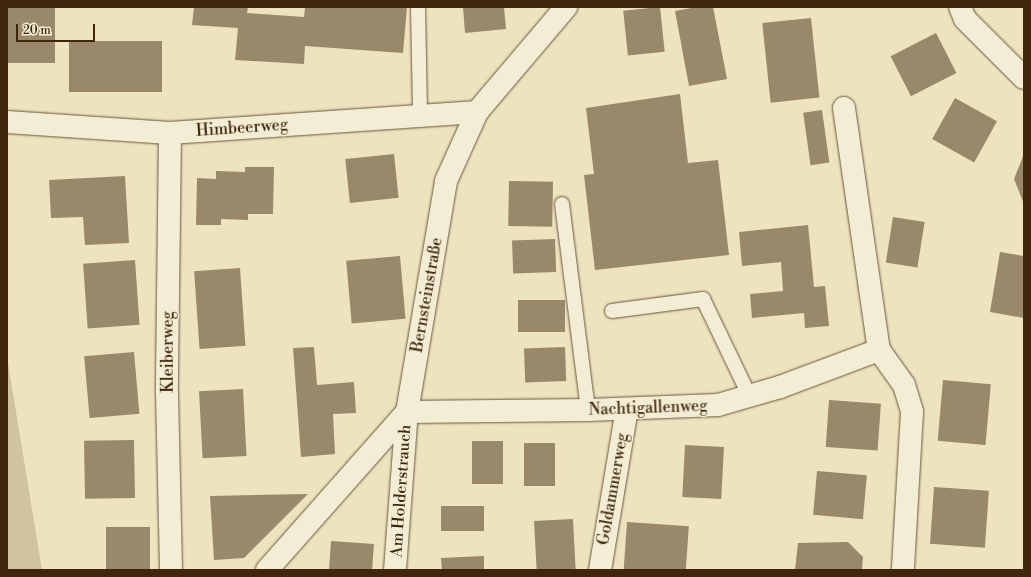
<!DOCTYPE html>
<html>
<head>
<meta charset="utf-8">
<style>
	body { margin:0 }
	#map { position:relative; width:1031px; height:577px; overflow:hidden; background:#ede3bf; font-family:"Libre Bodoni",serif }
	div>[style] { position:absolute }
	.green>* { inset:0; background:#cfc3a1 }
	.building>* { inset:0; background:#998869; transform-origin:0 0 }
	.roads { filter:drop-shadow(0 0 1px #6a5539) drop-shadow(0 0 1px #6a5539) }
	.lane>* { height:14px; margin:-7px; padding:0 7px; transform-origin:7px; border-radius:7px; background:#f3edd5 }
	.street>* { height:22px; margin:-11px; padding:0 11px; transform-origin:11px; border-radius:11px; background:#f3edd5 }
	span { translate:-50% -50%; white-space:nowrap; text-align:center; line-height:1.15; -webkit-text-stroke:3px #f3edd5; paint-order:stroke }
	.street-label { font-size:16px; color:#3f260c }
	.frame { position:absolute; inset:0; border:8px solid #3f260c; pointer-events:none }
	.scale { position:absolute; left:16px; top:24px; width:79px; height:18px; box-sizing:border-box; border:2px solid #3f260c; border-top:0; padding-left:5px; font-size:12px; line-height:14px; white-space:nowrap; color:#3f260c; -webkit-text-stroke:3px #f3edd5; paint-order:stroke }
</style>
</head>
<body>
<div id="map">
	<div class="green">
		<i style="clip-path:polygon(7px 357px,42px 570px,7px 570px)"></i>
	</div>
	<div class="building">
		<i style="left:7px;top:7px;width:48px;height:56px"></i>
		<i style="clip-path:polygon(194px 7px,248px 7px,247px 13px,304px 17px,305px 7px,407px 7px,403px 53px,305px 46px,304px 64px,235px 60px,238px 28px,192px 25px)"></i>
		<i style="clip-path:polygon(463px 7px,504px 7px,506px 29px,465px 33px)"></i>
		<i style="left:660px;top:7px;width:45px;height:37px;rotate:84deg"></i>
		<i style="clip-path:polygon(697px 7px,713px 7px,727px 79px,689px 86px,675px 11px)"></i>
		<i style="left:811px;top:18px;width:80px;height:49px;rotate:84deg"></i>
		<i style="left:936px;top:33px;width:45px;height:51px;rotate:63deg"></i>
		<i style="left:162px;top:41px;width:51px;height:93px;rotate:90deg"></i>
		<i style="clip-path:polygon(680px 94px,688px 163px,718px 160px,729px 255px,595px 270px,584px 175px,594px 174px,586px 108px)"></i>
		<i style="left:955px;top:98px;width:48px;height:47px;rotate:29deg"></i>
		<i style="left:822px;top:110px;width:53px;height:19px;rotate:82deg"></i>
		<i style="left:394px;top:154px;width:44px;height:49px;rotate:84deg"></i>
		<i style="clip-path:polygon(1024px 154px,1024px 204px,1014px 179px)"></i>
		<i style="clip-path:polygon(245px 167px,274px 167px,273px 214px,248px 214px,248px 220px,221px 219px,221px 225px,196px 225px,197px 178px,216px 179px,216px 171px,245px 172px)"></i>
		<i style="clip-path:polygon(125px 176px,129px 243px,85px 245px,83px 217px,51px 218px,49px 180px)"></i>
		<i style="left:509px;top:181px;width:44px;height:45px;rotate:1deg"></i>
		<i style="left:893px;top:217px;width:32px;height:46px;rotate:9deg"></i>
		<i style="clip-path:polygon(808px 225px,814px 287px,825px 286px,829px 326px,805px 328px,804px 313px,752px 318px,750px 294px,783px 291px,781px 262px,742px 266px,739px 232px)"></i>
		<i style="left:555px;top:239px;width:33px;height:43px;rotate:88deg"></i>
		<i style="clip-path:polygon(1000px 252px,1024px 256px,1024px 318px,990px 312px)"></i>
		<i style="left:400px;top:256px;width:63px;height:54px;rotate:85deg"></i>
		<i style="left:135px;top:260px;width:65px;height:52px;rotate:86deg"></i>
		<i style="left:240px;top:268px;width:78px;height:46px;rotate:86deg"></i>
		<i style="left:518px;top:300px;width:47px;height:32px"></i>
		<i style="clip-path:polygon(314px 347px,317px 385px,354px 382px,356px 413px,333px 414px,335px 454px,301px 457px,293px 348px)"></i>
		<i style="left:565px;top:347px;width:34px;height:41px;rotate:88deg"></i>
		<i style="left:134px;top:352px;width:62px;height:50px;rotate:85deg"></i>
		<i style="left:943px;top:380px;width:48px;height:61px;rotate:5deg"></i>
		<i style="left:243px;top:389px;width:67px;height:44px;rotate:87deg"></i>
		<i style="left:829px;top:400px;width:52px;height:47px;rotate:4deg"></i>
		<i style="left:134px;top:440px;width:58px;height:50px;rotate:89deg"></i>
		<i style="left:472px;top:441px;width:31px;height:43px"></i>
		<i style="left:524px;top:443px;width:31px;height:43px"></i>
		<i style="left:685px;top:445px;width:39px;height:52px;rotate:3deg"></i>
		<i style="left:817px;top:471px;width:50px;height:44px;rotate:5deg"></i>
		<i style="left:934px;top:487px;width:55px;height:57px;rotate:4deg"></i>
		<i style="clip-path:polygon(308px 494px,244px 558px,214px 560px,210px 496px)"></i>
		<i style="left:484px;top:506px;width:25px;height:43px;rotate:90deg"></i>
		<i style="left:573px;top:519px;width:51px;height:39px;rotate:87deg"></i>
		<i style="left:627px;top:522px;width:62px;height:48px;rotate:4deg"></i>
		<i style="left:106px;top:527px;width:44px;height:43px"></i>
		<i style="left:331px;top:541px;width:43px;height:29px;rotate:4deg"></i>
		<i style="clip-path:polygon(848px 542px,863px 557px,862px 570px,795px 570px,798px 543px)"></i>
		<i style="clip-path:polygon(484px 556px,484px 570px,442px 570px,441px 558px)"></i>
	</div>
	<div class="roads">
		<div class="lane">
			<i style="left:418px;top:7px;width:109px;rotate:88.9deg"></i>
			<i style="left:562px;top:204px;width:208px;rotate:82.8deg"></i>
			<i style="left:612px;top:311px;width:92px;rotate:-7.5deg"></i>
			<i style="left:703px;top:299px;width:109px;rotate:64.4deg"></i>
		</div>
		<div class="street">
			<i style="left:960px;top:7px;width:13px;rotate:67deg"></i>
			<i style="left:965px;top:19px;width:83px;rotate:45deg"></i>
			<i style="left:844px;top:108px;width:245px;rotate:81.8deg"></i>
			<i style="left:879px;top:350px;width:43px;rotate:54.5deg"></i>
			<i style="left:904px;top:385px;width:28px;rotate:73deg"></i>
			<i style="left:912px;top:412px;width:158px;rotate:93.3deg"></i>
			<i style="left:7px;top:122px;width:163px;rotate:3.9deg"></i>
			<i style="left:170px;top:133px;width:308px;rotate:-3.9deg"></i>
			<i style="left:170px;top:133px;width:260px;rotate:90.7deg"></i>
			<i style="left:167px;top:393px;width:177px;rotate:88.7deg"></i>
			<i style="left:267px;top:570px;width:211px;rotate:-48.5deg"></i>
			<i style="left:407px;top:412px;width:234px;rotate:-80.4deg"></i>
			<i style="left:446px;top:181px;width:76px;rotate:-65.8deg"></i>
			<i style="left:477px;top:112px;width:138px;rotate:-49.7deg"></i>
			<i style="left:395px;top:570px;width:158px;rotate:-85.7deg"></i>
			<i style="left:407px;top:412px;width:181px;rotate:-0.6deg"></i>
			<i style="left:588px;top:410px;width:130px;rotate:-2.2deg"></i>
			<i style="left:718px;top:405px;width:65px;rotate:-16.2deg"></i>
			<i style="left:780px;top:387px;width:106px;rotate:-20.5deg"></i>
			<i style="left:600px;top:570px;width:163px;rotate:-80.5deg"></i>
		</div>
	</div>
	<div class="street-label">
		<span style="left:242px;top:128px;rotate:-4deg">Himbeerweg</span>
		<span style="left:427px;top:295px;rotate:-80deg">Bernsteinstraße</span>
		<span style="left:168px;top:352px;rotate:-90deg">Kleiberweg</span>
		<span style="left:648px;top:408px;rotate:-2deg">Nachtigallenweg</span>
		<span style="left:613px;top:489px;rotate:-80deg">Goldammerweg</span>
		<span style="left:401px;top:491px;rotate:-86deg">Am Holderstrauch</span>
	</div>
	<div class="frame"></div>
	<div class="scale">20 m</div>
</div>
</body>
</html>
